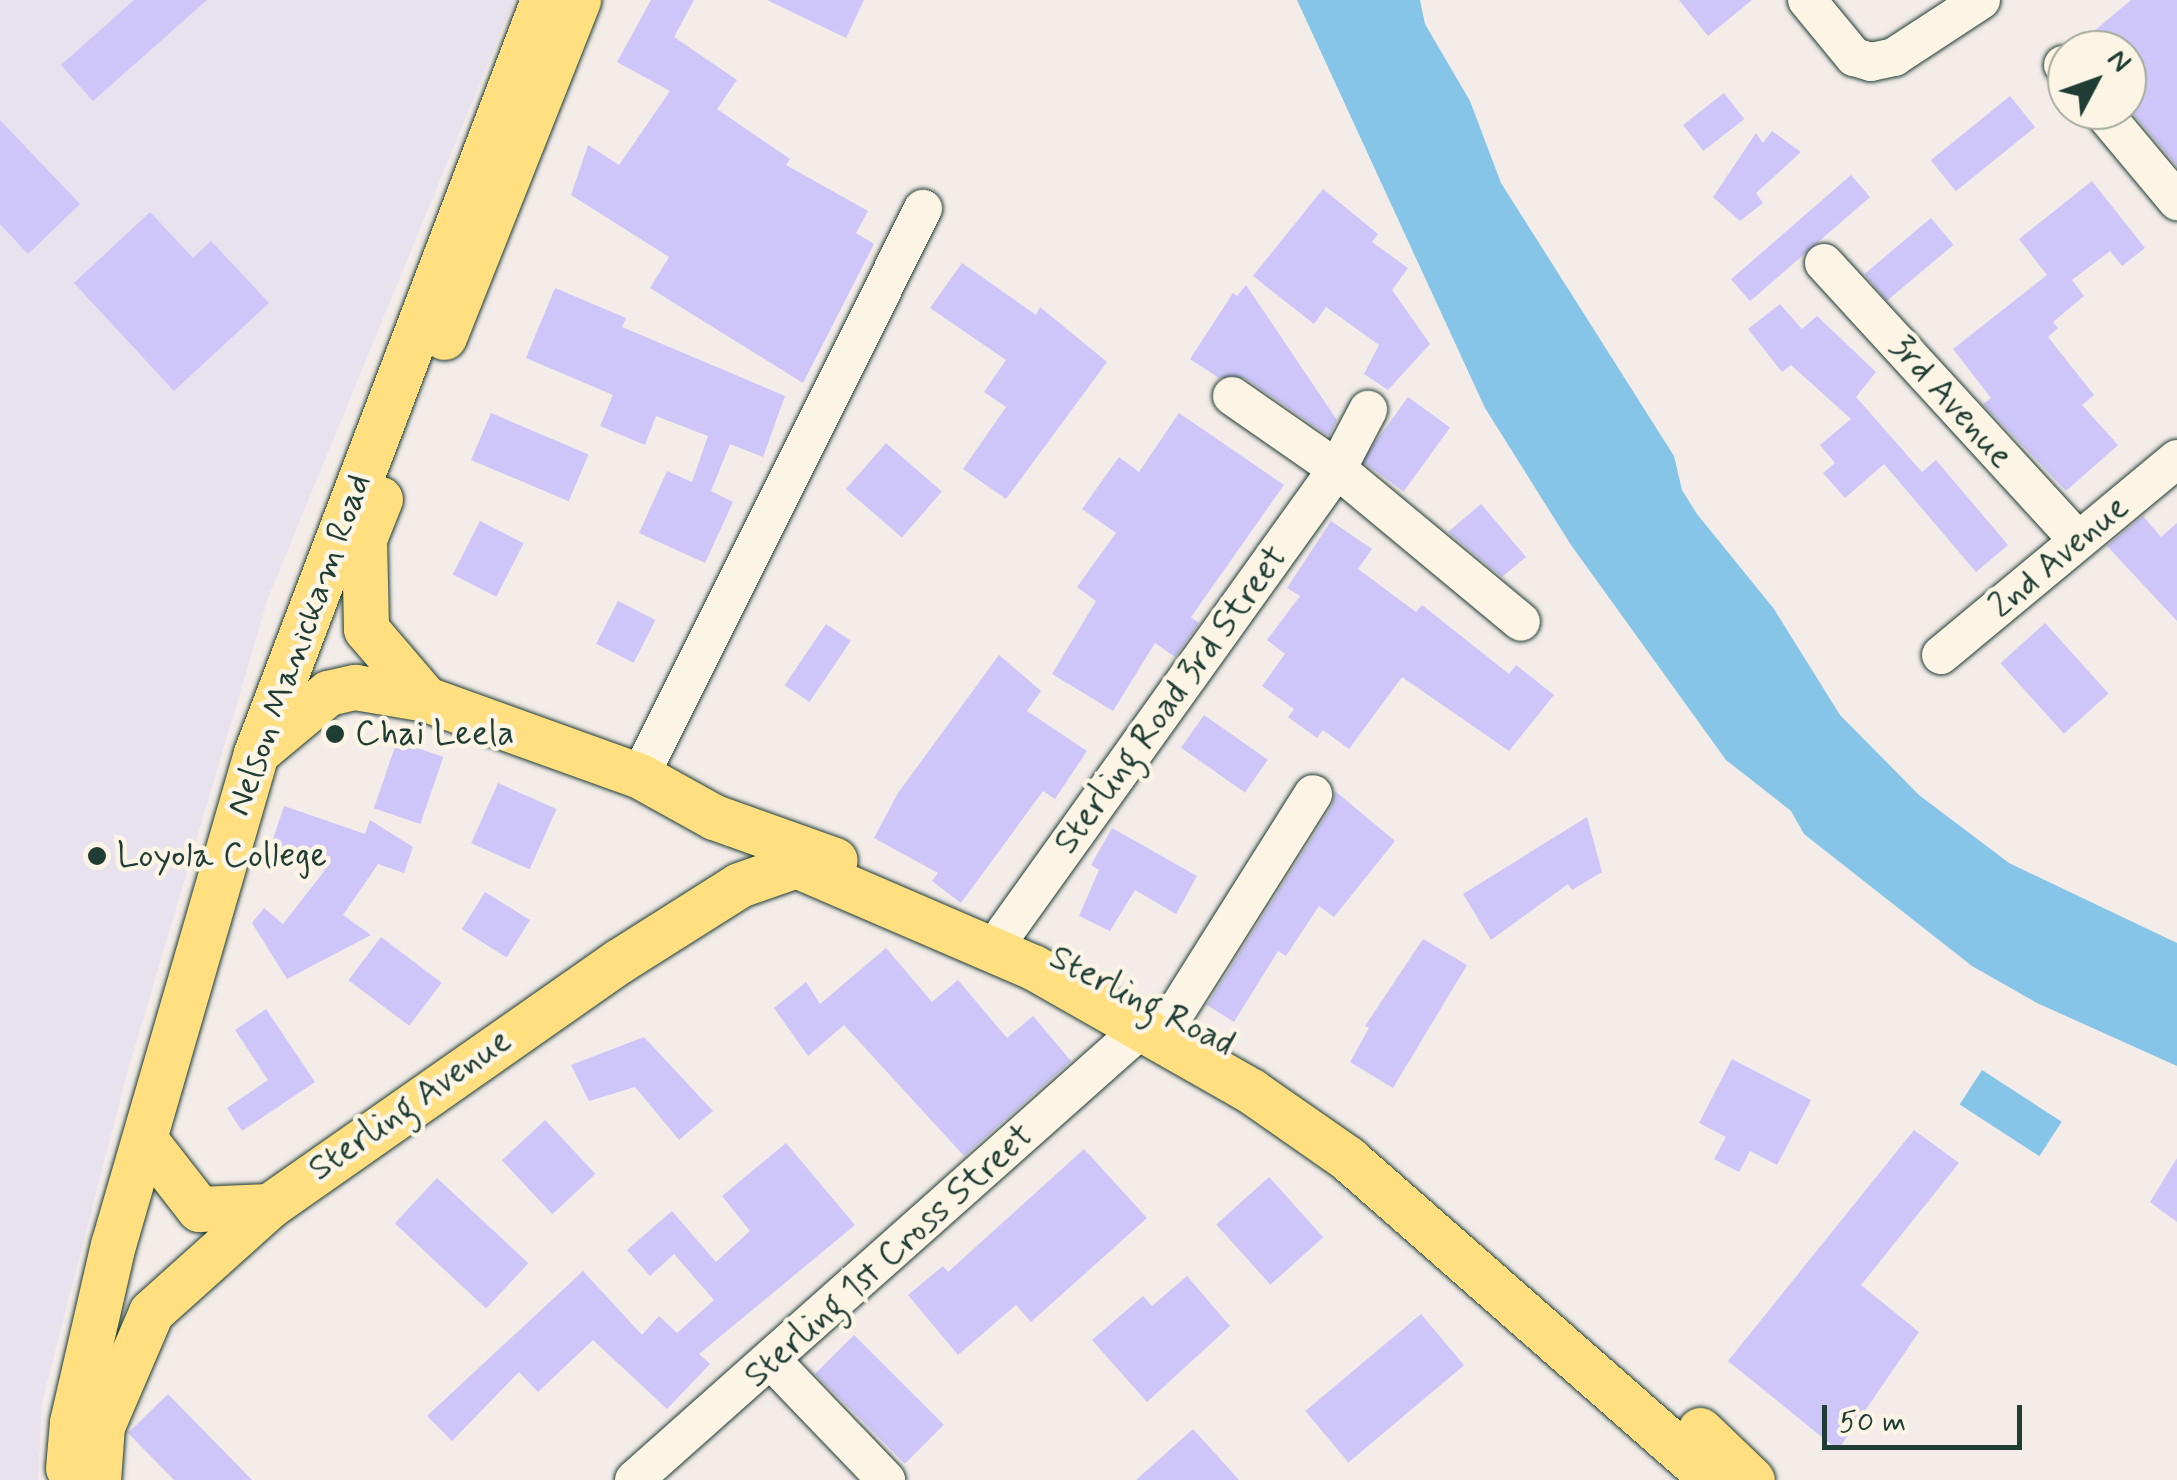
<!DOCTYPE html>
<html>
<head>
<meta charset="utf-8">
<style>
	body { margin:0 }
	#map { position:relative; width:2177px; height:1480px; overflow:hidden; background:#f3ece9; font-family:Mynerve,sans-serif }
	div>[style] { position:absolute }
	.built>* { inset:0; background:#e8e1ee }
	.water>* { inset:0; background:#86c5e7; transform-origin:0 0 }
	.building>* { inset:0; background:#cec6f9; transform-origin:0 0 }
	.roads { filter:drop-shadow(0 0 2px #1f3d34) drop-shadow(0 0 2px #1f3d34) }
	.minor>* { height:38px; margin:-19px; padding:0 19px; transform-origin:19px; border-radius:19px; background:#fcf5e5 }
	.major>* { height:45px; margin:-22.5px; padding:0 22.5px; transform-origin:22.5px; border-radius:22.5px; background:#ffdf80 }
	.dots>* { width:28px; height:28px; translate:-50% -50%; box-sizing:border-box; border:5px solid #fcf5e5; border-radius:50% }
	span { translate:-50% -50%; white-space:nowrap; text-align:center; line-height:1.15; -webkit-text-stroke:9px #fcf5e5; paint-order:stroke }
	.street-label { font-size:35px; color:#1f3d34 }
	.poi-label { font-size:35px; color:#1f3d34 }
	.left { translate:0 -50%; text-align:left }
	.north { position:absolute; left:2047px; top:30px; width:100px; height:100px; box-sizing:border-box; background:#fcf5e5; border:2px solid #a4ab9e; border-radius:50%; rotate:49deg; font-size:28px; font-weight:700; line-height:40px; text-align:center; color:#1f3d34 }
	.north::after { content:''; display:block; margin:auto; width:35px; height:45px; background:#1f3d34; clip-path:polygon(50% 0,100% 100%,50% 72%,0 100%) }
	.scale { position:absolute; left:1822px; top:1405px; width:200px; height:45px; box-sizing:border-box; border:5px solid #1f3d34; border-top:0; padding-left:12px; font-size:30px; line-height:35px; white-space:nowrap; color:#1f3d34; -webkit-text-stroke:8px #fcf5e5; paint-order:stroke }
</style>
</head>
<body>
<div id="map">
	<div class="built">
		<i style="clip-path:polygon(0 0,514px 0,268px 598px,126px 1077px,42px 1402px,38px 1480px,0 1480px)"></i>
	</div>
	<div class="water">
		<i style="clip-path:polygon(1297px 0,1420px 0,1425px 24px,1470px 101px,1501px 183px,1674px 456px,1682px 490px,1697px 514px,1774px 609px,1840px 715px,1919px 795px,2009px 863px,2177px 943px,2177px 1066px,2037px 1003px,1972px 966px,1804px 834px,1791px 811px,1726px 760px,1571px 545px,1485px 408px)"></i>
		<i style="left:1982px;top:1070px;width:95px;height:41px;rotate:33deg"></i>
	</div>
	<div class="building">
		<i style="clip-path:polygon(134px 0,207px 0,93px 101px,61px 65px)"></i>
		<i style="clip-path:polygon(651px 0,694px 0,674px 37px,737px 80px,717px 109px,790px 159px,786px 165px,868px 211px,856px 233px,874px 244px,803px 383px,650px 288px,669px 257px,571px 195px,588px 145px,619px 165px,670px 91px,617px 62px)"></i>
		<i style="clip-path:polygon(767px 0,864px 0,846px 38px)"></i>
		<i style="clip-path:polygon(1679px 0,1752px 0,1708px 36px)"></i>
		<i style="clip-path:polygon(2131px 0,2177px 0,2177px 166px,2127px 106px,2127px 50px,2075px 47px)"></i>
		<i style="left:1724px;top:93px;width:33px;height:52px;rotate:52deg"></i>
		<i style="left:2010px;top:96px;width:40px;height:102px;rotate:51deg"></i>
		<i style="clip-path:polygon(0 120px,80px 204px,28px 254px,0 224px)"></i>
		<i style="clip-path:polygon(1772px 131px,1801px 152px,1756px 193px,1763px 203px,1740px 221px,1713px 197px,1756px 133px,1763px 143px)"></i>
		<i style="left:1851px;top:175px;width:29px;height:159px;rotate:49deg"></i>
		<i style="clip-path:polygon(2092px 181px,2145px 248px,2122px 266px,2110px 251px,2072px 280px,2084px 296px,2053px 322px,2058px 328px,2048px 337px,2094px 395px,2082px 405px,2118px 445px,2066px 491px,1983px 404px,1991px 398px,1953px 349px,2047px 275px,2019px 239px)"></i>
		<i style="clip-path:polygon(1323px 189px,1378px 234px,1372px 242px,1408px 268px,1392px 290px,1430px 344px,1388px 390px,1364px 374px,1379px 345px,1326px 307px,1314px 324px,1253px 276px)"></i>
		<i style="clip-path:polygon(150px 212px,193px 258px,211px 241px,269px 303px,174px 391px,74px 283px)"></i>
		<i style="left:1931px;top:218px;width:35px;height:87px;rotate:50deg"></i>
		<i style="clip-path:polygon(962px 263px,1036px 315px,1040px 307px,1107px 362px,1006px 499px,963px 469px,1006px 407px,984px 392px,1006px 360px,930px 308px)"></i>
		<i style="clip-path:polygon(1246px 285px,1337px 420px,1329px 436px,1245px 378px,1219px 378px,1190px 359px,1233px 293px,1237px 296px)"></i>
		<i style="clip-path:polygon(555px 288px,626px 318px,622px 327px,785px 396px,763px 457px,730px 444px,711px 491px,733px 502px,705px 563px,639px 533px,667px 471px,692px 482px,708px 436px,656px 416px,645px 445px,600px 426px,613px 395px,526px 358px)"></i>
		<i style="clip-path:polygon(1780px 304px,1802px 329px,1817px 316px,1876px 372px,1856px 397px,1922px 472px,1936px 460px,2008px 545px,1976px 572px,1884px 464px,1845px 498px,1823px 473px,1835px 463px,1820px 445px,1851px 419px,1791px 365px,1782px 372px,1748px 329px)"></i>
		<i style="left:1408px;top:397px;width:52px;height:79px;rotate:36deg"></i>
		<i style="left:491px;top:413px;width:106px;height:51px;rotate:23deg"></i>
		<i style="clip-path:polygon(1179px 413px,1284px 485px,1191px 617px,1199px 623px,1175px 657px,1155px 643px,1113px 711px,1052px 674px,1096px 601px,1077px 587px,1116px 533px,1082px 509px,1119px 457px,1139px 472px)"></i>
		<i style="left:886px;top:443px;width:74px;height:61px;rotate:41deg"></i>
		<i style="clip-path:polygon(1481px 504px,1526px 557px,1502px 577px,1448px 532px)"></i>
		<i style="clip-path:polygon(2143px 516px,2161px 537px,2177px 523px,2177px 621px,2107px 546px)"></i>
		<i style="left:480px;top:521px;width:49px;height:60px;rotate:27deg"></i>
		<i style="clip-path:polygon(1331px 521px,1372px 549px,1358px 569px,1416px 612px,1422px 605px,1509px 674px,1516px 665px,1554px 695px,1509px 751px,1402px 677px,1349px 749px,1323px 730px,1317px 738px,1288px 717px,1294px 709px,1262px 686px,1285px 654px,1267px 640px,1300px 596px,1287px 588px)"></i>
		<i style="left:618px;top:601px;width:42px;height:48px;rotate:27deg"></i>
		<i style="left:2045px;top:623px;width:95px;height:60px;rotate:48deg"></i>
		<i style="left:826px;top:624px;width:30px;height:74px;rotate:34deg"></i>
		<i style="clip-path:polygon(999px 655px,1041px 691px,1027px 711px,1087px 751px,1055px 799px,1043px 791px,961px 903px,932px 881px,938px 873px,874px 838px,898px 793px)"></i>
		<i style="left:1204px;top:715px;width:78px;height:40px;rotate:35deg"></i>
		<i style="left:397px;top:741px;width:49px;height:71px;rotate:19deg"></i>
		<i style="left:498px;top:783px;width:64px;height:66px;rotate:24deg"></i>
		<i style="clip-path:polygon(1335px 791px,1395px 841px,1334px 917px,1319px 906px,1286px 956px,1278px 951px,1234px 1022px,1207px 1005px,1332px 806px)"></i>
		<i style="clip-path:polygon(284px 806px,365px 834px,370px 820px,413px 847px,404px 873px,378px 864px,343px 915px,371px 935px,287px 979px,252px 923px,264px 908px,283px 924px,325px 870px,269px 851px)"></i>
		<i style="clip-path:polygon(1587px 817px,1602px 872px,1572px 890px,1568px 884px,1491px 940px,1463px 894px)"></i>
		<i style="clip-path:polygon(1112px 828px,1197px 876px,1176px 914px,1135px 890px,1110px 931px,1079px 916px,1099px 870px,1091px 865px)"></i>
		<i style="left:485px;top:892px;width:53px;height:44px;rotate:32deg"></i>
		<i style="left:381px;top:937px;width:76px;height:54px;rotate:37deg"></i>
		<i style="clip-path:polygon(1423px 939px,1467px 965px,1393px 1088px,1350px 1062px,1369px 1028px,1365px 1026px)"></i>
		<i style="clip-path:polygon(886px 948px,932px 1002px,958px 980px,1007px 1038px,1033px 1016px,1071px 1061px,964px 1156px,844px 1025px,808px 1056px,774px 1008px,806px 982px,820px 1004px)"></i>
		<i style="clip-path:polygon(266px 1009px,315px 1082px,242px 1131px,227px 1108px,268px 1080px,235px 1030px)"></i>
		<i style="clip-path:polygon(644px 1037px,713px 1111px,679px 1140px,635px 1087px,589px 1101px,571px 1065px)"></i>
		<i style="clip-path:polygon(1732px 1059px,1811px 1100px,1777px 1165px,1750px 1151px,1739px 1172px,1714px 1159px,1726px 1137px,1699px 1123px)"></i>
		<i style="left:545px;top:1120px;width:74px;height:59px;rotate:47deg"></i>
		<i style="clip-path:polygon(1914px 1130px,1959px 1163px,1861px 1285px,1919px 1332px,1838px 1450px,1728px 1361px)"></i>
		<i style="clip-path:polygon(786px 1143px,855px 1225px,699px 1354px,710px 1364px,667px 1409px,593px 1340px,538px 1392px,519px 1372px,452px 1441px,427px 1416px,583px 1271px,642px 1335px,659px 1316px,677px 1333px,714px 1300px,674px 1254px,650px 1276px,627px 1250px,672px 1211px,716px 1262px,750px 1231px,722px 1196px)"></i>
		<i style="clip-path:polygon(1084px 1149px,1147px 1218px,1031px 1322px,1016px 1305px,958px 1355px,908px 1295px,943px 1266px,948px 1272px)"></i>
		<i style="clip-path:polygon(2177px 1158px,2177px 1222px,2150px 1202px)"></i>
		<i style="left:1269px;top:1177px;width:81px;height:71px;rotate:48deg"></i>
		<i style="left:437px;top:1178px;width:125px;height:62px;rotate:43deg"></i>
		<i style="clip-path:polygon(1187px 1276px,1230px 1326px,1147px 1402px,1092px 1340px,1143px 1296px,1152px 1306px)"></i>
		<i style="left:1421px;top:1314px;width:67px;height:151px;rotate:50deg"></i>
		<i style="left:854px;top:1335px;width:127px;height:55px;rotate:45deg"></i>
		<i style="clip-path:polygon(168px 1394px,252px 1480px,174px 1480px,128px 1433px)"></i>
		<i style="clip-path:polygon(1193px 1429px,1239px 1480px,1136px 1480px)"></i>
	</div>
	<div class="roads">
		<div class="minor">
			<i style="left:1807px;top:0;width:74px;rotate:50.5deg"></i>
			<i style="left:1854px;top:57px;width:18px;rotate:16deg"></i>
			<i style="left:1871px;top:62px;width:24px;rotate:-12deg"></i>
			<i style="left:1894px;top:57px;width:104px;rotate:-33.2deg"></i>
			<i style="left:2063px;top:65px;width:6px;rotate:45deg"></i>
			<i style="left:2101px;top:110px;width:119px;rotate:50.1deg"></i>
			<i style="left:1824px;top:263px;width:376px;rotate:47.5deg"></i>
			<i style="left:1232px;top:396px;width:128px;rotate:34.8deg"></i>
			<i style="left:1337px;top:469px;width:239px;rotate:39.7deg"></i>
			<i style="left:1941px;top:655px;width:307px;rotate:-39.7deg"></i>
			<i style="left:640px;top:776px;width:634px;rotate:-63.48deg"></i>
			<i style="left:1005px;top:932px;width:570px;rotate:-54.36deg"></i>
			<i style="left:1337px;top:469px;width:67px;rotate:-62.3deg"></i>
			<i style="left:1174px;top:1015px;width:261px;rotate:-57.8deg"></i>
			<i style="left:772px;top:1361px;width:165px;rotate:46.2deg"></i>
			<i style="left:634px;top:1480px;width:679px;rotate:-41.65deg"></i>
		</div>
		<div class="major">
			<i style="left:444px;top:337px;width:363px;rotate:-68.3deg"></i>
			<i style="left:380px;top:499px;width:43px;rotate:111.8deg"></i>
			<i style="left:364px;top:539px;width:90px;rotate:88.7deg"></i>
			<i style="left:366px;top:629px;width:92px;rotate:49.4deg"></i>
			<i style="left:256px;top:753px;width:94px;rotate:-39.8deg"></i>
			<i style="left:328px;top:693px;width:28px;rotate:-13deg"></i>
			<i style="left:355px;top:687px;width:72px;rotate:9.6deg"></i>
			<i style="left:426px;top:699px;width:227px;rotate:19.8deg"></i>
			<i style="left:640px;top:776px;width:85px;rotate:29deg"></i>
			<i style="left:714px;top:817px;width:128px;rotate:19.6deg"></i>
			<i style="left:146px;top:1141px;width:86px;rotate:52.1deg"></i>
			<i style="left:199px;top:1209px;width:70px;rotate:-2.5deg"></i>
			<i style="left:1700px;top:1430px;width:72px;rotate:43.9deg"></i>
			<i style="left:68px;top:1468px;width:46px;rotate:-85deg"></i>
			<i style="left:72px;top:1422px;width:182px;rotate:-77deg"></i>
			<i style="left:113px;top:1245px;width:512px;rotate:-73.79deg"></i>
			<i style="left:256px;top:753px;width:806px;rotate:-69.14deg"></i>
			<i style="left:98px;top:1480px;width:54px;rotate:-85.8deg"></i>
			<i style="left:102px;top:1426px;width:124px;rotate:-66.7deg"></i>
			<i style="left:151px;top:1312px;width:159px;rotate:-41.9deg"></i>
			<i style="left:269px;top:1206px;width:427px;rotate:-35deg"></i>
			<i style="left:619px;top:961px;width:142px;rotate:-32.3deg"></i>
			<i style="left:739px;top:885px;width:60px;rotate:-19.3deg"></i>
			<i style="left:796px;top:865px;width:258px;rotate:23.3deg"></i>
			<i style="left:1033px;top:967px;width:251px;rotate:29.6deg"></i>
			<i style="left:1251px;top:1091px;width:117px;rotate:34.9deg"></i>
			<i style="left:1347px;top:1158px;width:487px;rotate:41.3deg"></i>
		</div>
	</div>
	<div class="dots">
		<i style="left:335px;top:734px;background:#1f3d34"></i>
		<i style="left:97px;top:856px;background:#1f3d34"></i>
	</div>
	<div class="street-label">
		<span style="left:1951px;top:402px;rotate:48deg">3rd Avenue</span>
		<span style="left:2059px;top:557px;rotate:-40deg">2nd Avenue</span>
		<span style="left:299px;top:645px;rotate:-70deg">Nelson Manickam Road</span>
		<span style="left:1171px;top:700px;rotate:-54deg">Sterling Road 3rd Street</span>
		<span style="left:1142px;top:1001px;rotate:27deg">Sterling Road</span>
		<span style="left:410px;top:1105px;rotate:-35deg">Sterling Avenue</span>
		<span style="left:889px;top:1256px;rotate:-42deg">Sterling 1st Cross Street</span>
	</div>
	<div class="poi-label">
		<span class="left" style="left:355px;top:734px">Chai Leela</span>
		<span class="left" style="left:117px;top:856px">Loyola College</span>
	</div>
	<div class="north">N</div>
	<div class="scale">50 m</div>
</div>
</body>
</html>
